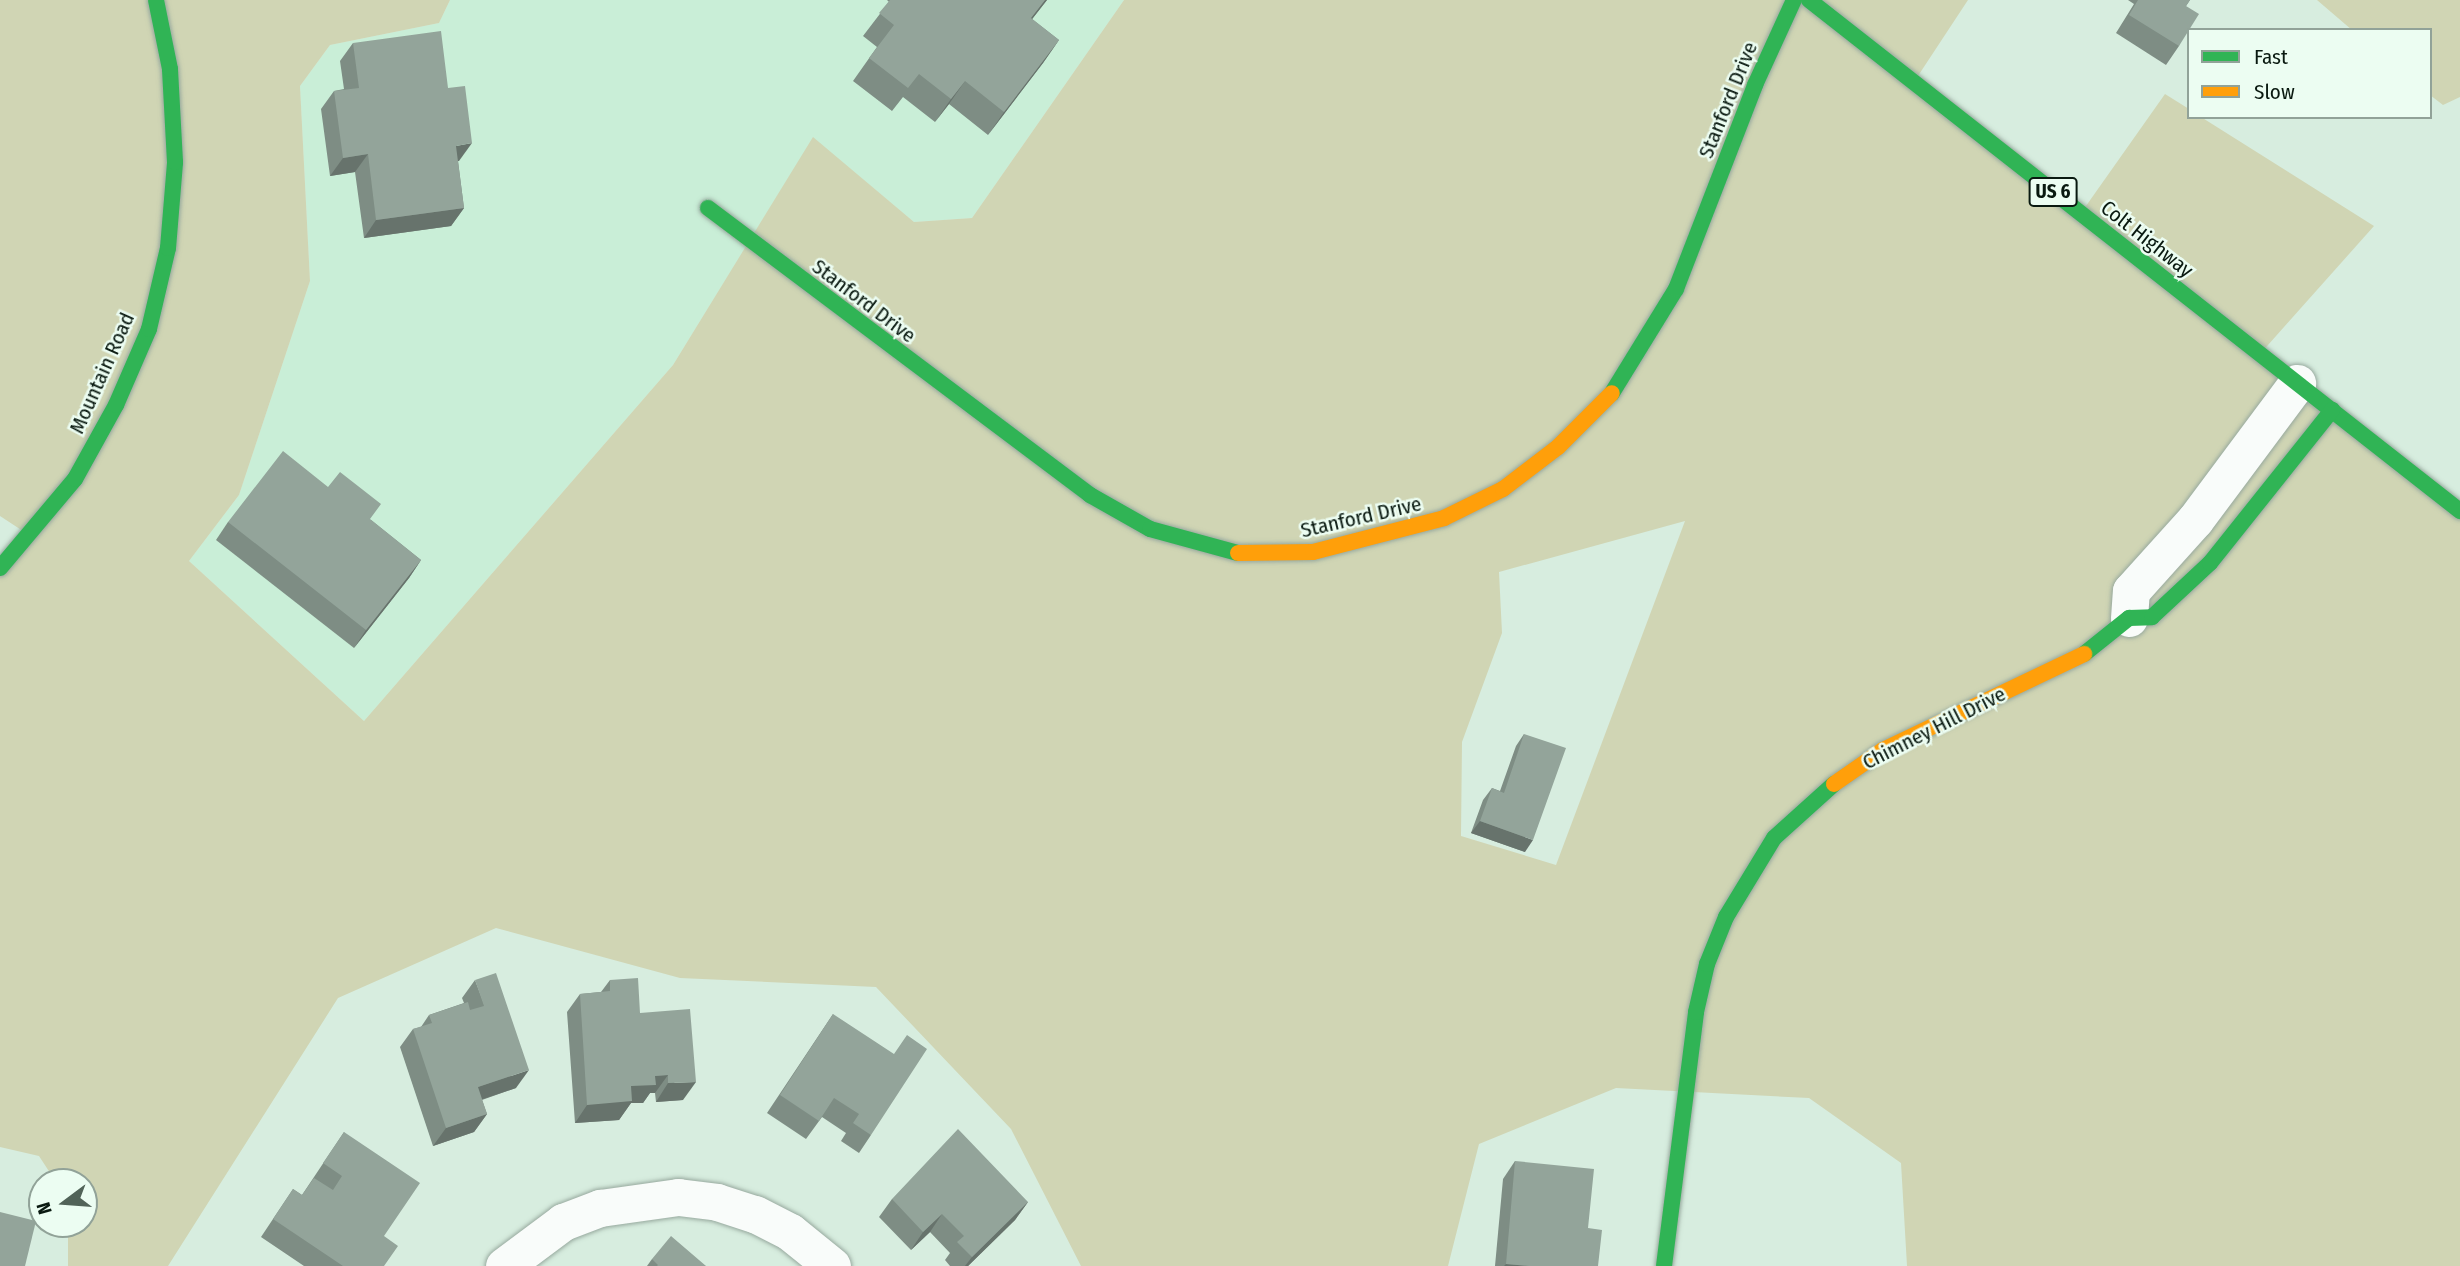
<!DOCTYPE html>
<html>
<head>
<meta charset="utf-8">
<style>
	body { margin:0 }
	#map { position:relative; width:2460px; height:1266px; overflow:hidden; background:#d7eddf; font-family:"Fira Sans Condensed",sans-serif }
	div>[style] { position:absolute }
	.built>* { inset:0; background:#c9eed7 }
	.green>* { inset:0; background:#d0d5b4 }
	.roads { filter:drop-shadow(0 0 2px #97a99e) drop-shadow(0 0 2px #97a99e) }
	.street>* { height:37px; margin:-18.5px; padding:0 18.5px; transform-origin:18.5px; border-radius:18.5px; background:#f9fcfa }
	.fast>* { height:16px; margin:-8px; padding:0 8px; transform-origin:8px; border-radius:8px; background:#30b455 }
	.slow>* { height:16px; margin:-8px; padding:0 8px; transform-origin:8px; border-radius:8px; background:#ff9f0a }
	.wall>* { inset:0; background:#7e8d84 }
	.shaded-wall>* { inset:0; background:#67736c }
	.building>* { inset:0; background:#93a49a }
	span { translate:-50% -50%; white-space:nowrap; text-align:center; line-height:1.15; -webkit-text-stroke:5px #ecfdf2; paint-order:stroke }
	.shield-label span { padding:2px 5px; background:#ecfdf2; border:2px solid; border-radius:5px; -webkit-text-stroke-width:0 }
	.shield-label { font-size:19px; color:#091910; font-weight:700 }
	.street-label { font-size:21px; color:#091910 }
	.legend { position:absolute; left:2187px; top:28px; width:245px; height:91px; box-sizing:border-box; background:#ecfdf2; border:2px solid #91a298; margin:0; padding:9px 12px; list-style:none; font-size:21px; color:#091910 }
	.legend li { display:flex; align-items:center; gap:14px; height:35px }
	.legend b { width:35px; border:2px solid #91a298 }
	.north { position:absolute; left:28px; top:1168px; width:70px; height:70px; box-sizing:border-box; background:#ecfdf2; border:2px solid #91a298; border-radius:50%; rotate:254deg; font-size:19px; font-weight:700; line-height:28px; text-align:center; color:#091910 }
	.north::after { content:''; display:block; margin:auto; width:24px; height:32px; background:#516358; clip-path:polygon(50% 0,100% 100%,50% 72%,0 100%) }
</style>
</head>
<body>
<div id="map">
	<div class="built">
		<i style="clip-path:polygon(450px 0,1124px 0,972px 218px,914px 222px,813px 138px,673px 365px,364px 721px,189px 561px,239px 495px,310px 281px,300px 86px,330px 45px,439px 23px)"></i>
	</div>
	<div class="green">
		<i style="clip-path:polygon(evenodd,0 0,450px 0,439px 23px,330px 45px,300px 86px,310px 281px,239px 495px,189px 561px,364px 721px,673px 365px,813px 137px,914px 222px,972px 218px,1124px 0,1968px 0,1914px 82px,2081px 213px,2165px 94px,2189px 109px,2189px 117px,2201px 117px,2374px 226px,2260px 354px,2460px 511px,2460px 1266px,1907px 1266px,1901px 1163px,1809px 1098px,1616px 1088px,1479px 1144px,1448px 1266px,1081px 1266px,1011px 1129px,876px 987px,680px 978px,496px 928px,338px 998px,168px 1266px,68px 1266px,68px 1224px,84px 1224px,84px 1182px,56px 1182px,39px 1156px,0 1147px,0 568px,29px 535px,0 516px,0 0,1685px 521px,1556px 865px,1461px 836px,1462px 742px,1502px 633px,1499px 572px,1685px 521px)"></i>
		<i style="clip-path:polygon(2317px 0,2460px 0,2460px 97px,2443px 105px,2430px 95px,2430px 30px,2352px 30px)"></i>
	</div>
	<div class="roads">
		<div class="street">
			<i style="left:2129px;top:618px;width:27px;rotate:-86deg"></i>
			<i style="left:2131px;top:591px;width:96px;rotate:-48deg"></i>
			<i style="left:2195px;top:520px;width:171px;rotate:-53.3deg"></i>
			<i style="left:504px;top:1266px;width:74px;rotate:-36.7deg"></i>
			<i style="left:563px;top:1222px;width:40px;rotate:-21deg"></i>
			<i style="left:600px;top:1208px;width:79px;rotate:-8deg"></i>
			<i style="left:678px;top:1197px;width:39px;rotate:7deg"></i>
			<i style="left:717px;top:1202px;width:40px;rotate:18deg"></i>
			<i style="left:755px;top:1214px;width:39px;rotate:27deg"></i>
			<i style="left:790px;top:1232px;width:54px;rotate:39deg"></i>
		</div>
		<div class="fast">
			<i style="left:1809px;top:0;width:828px;rotate:38.13deg"></i>
			<i style="left:708px;top:208px;width:478px;rotate:36.9deg"></i>
			<i style="left:1090px;top:495px;width:69px;rotate:29.5deg"></i>
			<i style="left:1150px;top:529px;width:91px;rotate:15.3deg"></i>
			<i style="left:1612px;top:393px;width:122px;rotate:-58.4deg"></i>
			<i style="left:1676px;top:289px;width:219px;rotate:-68.8deg"></i>
			<i style="left:1755px;top:85px;width:94px;rotate:-65.4deg"></i>
			<i style="left:0;top:568px;width:116px;rotate:-49.9deg"></i>
			<i style="left:75px;top:479px;width:85px;rotate:-61deg"></i>
			<i style="left:116px;top:405px;width:83px;rotate:-66.5deg"></i>
			<i style="left:149px;top:329px;width:83px;rotate:-76.8deg"></i>
			<i style="left:168px;top:248px;width:86px;rotate:-85.3deg"></i>
			<i style="left:175px;top:162px;width:93px;rotate:-93.1deg"></i>
			<i style="left:170px;top:69px;width:70px;rotate:-101.5deg"></i>
			<i style="left:2084px;top:654px;width:58px;rotate:-38.7deg"></i>
			<i style="left:2129px;top:618px;width:23px;rotate:-2deg"></i>
			<i style="left:2152px;top:617px;width:79px;rotate:-43deg"></i>
			<i style="left:2210px;top:563px;width:196px;rotate:-51.4deg"></i>
			<i style="left:1664px;top:1266px;width:256px;rotate:-82.8deg"></i>
			<i style="left:1696px;top:1012px;width:49px;rotate:-77.1deg"></i>
			<i style="left:1707px;top:964px;width:51px;rotate:-68deg"></i>
			<i style="left:1726px;top:917px;width:92px;rotate:-58.7deg"></i>
			<i style="left:1774px;top:838px;width:81px;rotate:-42deg"></i>
		</div>
		<div class="slow">
			<i style="left:1238px;top:553px;width:75px;rotate:-0.8deg"></i>
			<i style="left:1313px;top:552px;width:135px;rotate:-14.5deg"></i>
			<i style="left:1444px;top:518px;width:66px;rotate:-26.2deg"></i>
			<i style="left:1503px;top:489px;width:69px;rotate:-37.4deg"></i>
			<i style="left:1558px;top:447px;width:76px;rotate:-45deg"></i>
			<i style="left:1834px;top:784px;width:60px;rotate:-34.8deg"></i>
			<i style="left:1883px;top:750px;width:223px;rotate:-25.5deg"></i>
		</div>
	</div>
	<div class="wall">
		<i style="clip-path:polygon(887px 0,1047px 0,1032px 19px,1059px 40px,1043px 63px,988px 135px,949px 104px,935px 122px,903px 97px,892px 111px,853px 81px,877px 47px,863px 36px,889px 2px)"></i>
		<i style="clip-path:polygon(2128px 0,2190px 0,2186px 6px,2179px 46px,2166px 65px,2116px 33px,2134px 4px)"></i>
		<i style="clip-path:polygon(353px 43px,448px 88px,459px 161px,458px 161px,464px 208px,451px 226px,364px 238px,355px 172px,330px 176px,321px 109px,334px 91px,344px 89px,340px 61px)"></i>
		<i style="clip-path:polygon(371px 520px,421px 560px,409px 578px,354px 648px,216px 540px,228px 522px)"></i>
		<i style="clip-path:polygon(1524px 734px,1525px 852px,1471px 833px,1483px 800px,1492px 788px,1500px 791px,1516px 746px)"></i>
		<i style="clip-path:polygon(475px 980px,516px 1088px,482px 1100px,487px 1114px,474px 1132px,433px 1146px,400px 1047px,413px 1029px,421px 1027px,429px 1015px,464px 1003px,462px 998px)"></i>
		<i style="clip-path:polygon(610px 980px,640px 1013px,683px 1100px,656px 1102px,655px 1093px,650px 1093px,643px 1103px,631px 1103px,619px 1120px,575px 1123px,567px 1012px,580px 994px,601px 992px)"></i>
		<i style="clip-path:polygon(833px 1014px,871px 1135px,859px 1153px,841px 1141px,846px 1133px,822px 1117px,806px 1139px,767px 1113px)"></i>
		<i style="clip-path:polygon(344px 1132px,384px 1236px,384px 1266px,304px 1266px,261px 1237px,293px 1189px,302px 1195px)"></i>
		<i style="clip-path:polygon(1515px 1161px,1588px 1228px,1598px 1266px,1495px 1266px,1503px 1179px)"></i>
		<i style="clip-path:polygon(892px 1199px,1028px 1202px,1015px 1220px,968px 1266px,950px 1266px,945px 1260px,950px 1253px,930px 1232px,911px 1250px,879px 1217px)"></i>
		<i style="clip-path:polygon(652px 1259px,706px 1266px,647px 1266px)"></i>
	</div>
	<div class="shaded-wall">
		<i style="clip-path:polygon(1045px 0,1047px 0,1015px 41px,1031px 18px)"></i>
		<i style="clip-path:polygon(1059px 40px,1043px 63px,988px 135px,1004px 112px)"></i>
		<i style="clip-path:polygon(965px 81px,949px 104px,935px 122px,951px 99px)"></i>
		<i style="clip-path:polygon(472px 143px,459px 161px,443px 164px,456px 146px)"></i>
		<i style="clip-path:polygon(368px 154px,355px 172px,330px 176px,343px 158px)"></i>
		<i style="clip-path:polygon(464px 208px,451px 226px,364px 238px,376px 220px)"></i>
		<i style="clip-path:polygon(421px 560px,409px 578px,354px 648px,366px 630px)"></i>
		<i style="clip-path:polygon(1480px 821px,1533px 840px,1525px 852px,1471px 833px)"></i>
		<i style="clip-path:polygon(529px 1070px,516px 1088px,465px 1105px,478px 1087px)"></i>
		<i style="clip-path:polygon(668px 1075px,655px 1093px,650px 1093px,643px 1103px,631px 1103px,619px 1120px,575px 1123px,587px 1105px,655px 1076px)"></i>
		<i style="clip-path:polygon(696px 1082px,683px 1100px,656px 1102px,668px 1083px)"></i>
		<i style="clip-path:polygon(487px 1114px,474px 1132px,433px 1146px,446px 1128px)"></i>
		<i style="clip-path:polygon(1028px 1202px,1015px 1220px,968px 1266px,965px 1266px,972px 1257px)"></i>
		<i style="clip-path:polygon(942px 1214px,930px 1232px,911px 1250px,923px 1232px)"></i>
		<i style="clip-path:polygon(1506px 1264px,1529px 1266px,1504px 1266px)"></i>
	</div>
	<div class="building">
		<i style="clip-path:polygon(890px 0,1045px 0,1031px 18px,1059px 40px,1004px 112px,965px 81px,951px 99px,919px 74px,908px 88px,869px 58px,894px 25px,879px 13px)"></i>
		<i style="clip-path:polygon(2138px 0,2190px 0,2186px 6px,2199px 14px,2179px 46px,2129px 15px)"></i>
		<i style="clip-path:polygon(441px 31px,448px 88px,465px 86px,472px 143px,456px 146px,464px 208px,376px 220px,368px 154px,343px 158px,334px 91px,359px 88px,353px 43px)"></i>
		<i style="clip-path:polygon(283px 451px,328px 487px,340px 472px,381px 504px,370px 519px,421px 560px,366px 630px,228px 522px)"></i>
		<i style="clip-path:polygon(1524px 734px,1566px 748px,1533px 840px,1480px 821px,1492px 788px,1504px 793px)"></i>
		<i style="clip-path:polygon(496px 973px,529px 1070px,478px 1087px,487px 1114px,446px 1128px,413px 1029px,432px 1023px,429px 1015px,468px 1002px,470px 1010px,484px 1006px,475px 980px)"></i>
		<i style="clip-path:polygon(638px 978px,640px 1013px,690px 1009px,696px 1082px,668px 1083px,668px 1075px,655px 1076px,656px 1085px,631px 1086px,632px 1101px,587px 1105px,580px 994px,610px 991px,610px 980px)"></i>
		<i style="clip-path:polygon(833px 1014px,894px 1054px,907px 1035px,927px 1049px,871px 1135px,853px 1123px,859px 1114px,834px 1098px,819px 1121px,780px 1095px)"></i>
		<i style="clip-path:polygon(958px 1129px,1028px 1202px,972px 1257px,957px 1242px,964px 1236px,942px 1214px,923px 1232px,892px 1199px)"></i>
		<i style="clip-path:polygon(344px 1132px,420px 1183px,384px 1236px,398px 1246px,384px 1266px,343px 1266px,273px 1219px,293px 1189px,302px 1195px,314px 1178px,333px 1190px,342px 1176px,323px 1163px)"></i>
		<i style="clip-path:polygon(1515px 1161px,1594px 1169px,1588px 1228px,1602px 1230px,1598px 1266px,1529px 1266px,1506px 1264px)"></i>
		<i style="clip-path:polygon(0 1212px,36px 1221px,25px 1266px,0 1266px)"></i>
		<i style="clip-path:polygon(671px 1236px,706px 1266px,657px 1266px,658px 1265px,652px 1259px)"></i>
	</div>
	<div class="shield-label">
		<span style="left:2053px;top:192px">US 6</span>
	</div>
	<div class="street-label">
		<span style="left:1728px;top:100px;rotate:-68deg">Stanford Drive</span>
		<span style="left:2147px;top:239px;rotate:38deg">Colt Highway</span>
		<span style="left:864px;top:301px;rotate:37deg">Stanford Drive</span>
		<span style="left:102px;top:373px;rotate:-66deg">Mountain Road</span>
		<span style="left:1361px;top:517px;rotate:-13deg">Stanford Drive</span>
		<span style="left:1934px;top:728px;rotate:-27deg">Chimney Hill Drive</span>
	</div>
	<ul class="legend">
	<li><b style="height:9px;background:#30b455"></b>Fast</li>
	<li><b style="height:9px;background:#ff9f0a"></b>Slow</li>
	</ul>
	<div class="north">N</div>
</div>
</body>
</html>
